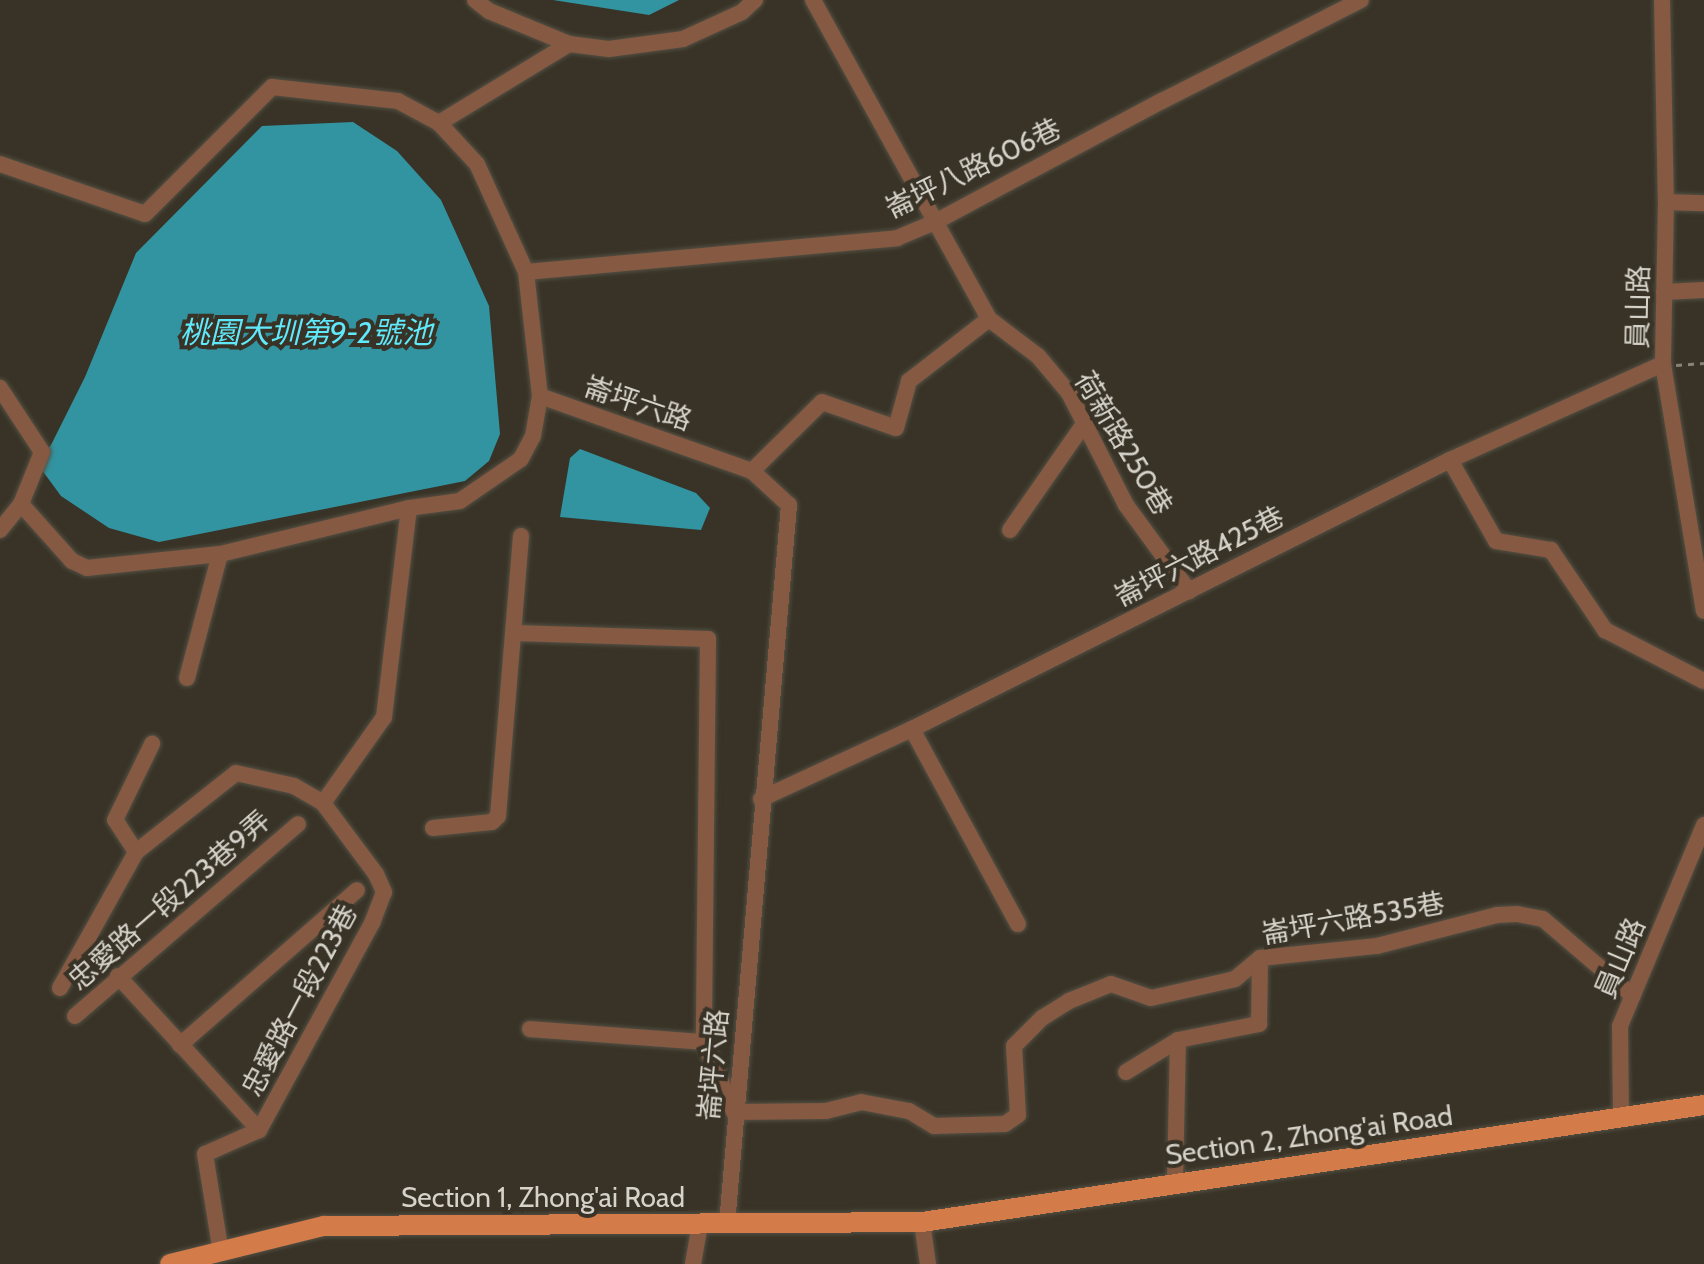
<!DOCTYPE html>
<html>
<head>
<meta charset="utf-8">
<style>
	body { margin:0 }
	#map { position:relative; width:1704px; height:1264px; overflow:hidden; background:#383326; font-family:Cabin,"Noto Sans TC",sans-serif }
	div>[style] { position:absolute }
	.water>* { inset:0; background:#3294a1 }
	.path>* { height:3px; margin-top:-1.5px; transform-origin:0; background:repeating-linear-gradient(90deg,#878379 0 6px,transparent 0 12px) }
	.roads { filter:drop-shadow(0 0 2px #545044) drop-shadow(0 0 2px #545044) }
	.minor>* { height:16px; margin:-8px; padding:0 8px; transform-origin:8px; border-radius:8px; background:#855942 }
	.major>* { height:20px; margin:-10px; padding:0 10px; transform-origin:10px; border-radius:10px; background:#d47b4a }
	span { translate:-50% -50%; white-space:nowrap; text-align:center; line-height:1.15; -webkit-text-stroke:8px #383326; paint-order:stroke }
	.street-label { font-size:28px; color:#d6d3cb }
	.water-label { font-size:30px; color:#5fe9fb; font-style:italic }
</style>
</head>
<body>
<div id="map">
	<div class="water">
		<i style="clip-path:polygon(553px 0,679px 0,649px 15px)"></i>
		<i style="clip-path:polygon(353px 122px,397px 151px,441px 200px,489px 306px,500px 434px,489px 461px,465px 481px,159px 542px,109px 528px,61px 496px,36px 462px,51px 445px,85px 377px,136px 253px,262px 126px)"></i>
		<i style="clip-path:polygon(580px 449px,696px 493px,710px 508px,701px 530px,560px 517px,570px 458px)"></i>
	</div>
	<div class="path">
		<i style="left:1676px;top:365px;width:28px;rotate:-4deg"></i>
	</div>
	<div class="roads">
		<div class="minor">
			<i style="left:475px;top:0;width:18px;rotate:38deg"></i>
			<i style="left:489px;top:11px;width:87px;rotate:22.4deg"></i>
			<i style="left:569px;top:44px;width:40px;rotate:7.1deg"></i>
			<i style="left:609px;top:49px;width:75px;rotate:-7.7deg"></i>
			<i style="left:683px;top:39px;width:65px;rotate:-24.6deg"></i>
			<i style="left:742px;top:12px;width:18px;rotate:-43deg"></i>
			<i style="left:813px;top:0;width:364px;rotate:61.1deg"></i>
			<i style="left:989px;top:319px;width:61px;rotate:37.1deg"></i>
			<i style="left:1038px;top:356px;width:48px;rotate:50deg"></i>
			<i style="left:1069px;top:393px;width:126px;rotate:63deg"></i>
			<i style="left:1126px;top:505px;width:107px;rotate:53.8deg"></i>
			<i style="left:1662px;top:0;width:202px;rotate:88.9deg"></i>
			<i style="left:1666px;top:202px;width:162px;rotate:91.1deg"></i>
			<i style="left:1663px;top:364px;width:250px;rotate:80.6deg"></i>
			<i style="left:439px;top:123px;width:152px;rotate:-31.3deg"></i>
			<i style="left:0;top:164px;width:153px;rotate:19deg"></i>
			<i style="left:145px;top:214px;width:180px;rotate:-45deg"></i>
			<i style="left:272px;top:87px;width:127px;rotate:6.3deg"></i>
			<i style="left:398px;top:101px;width:47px;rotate:28.2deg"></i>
			<i style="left:439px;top:123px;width:56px;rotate:47.2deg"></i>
			<i style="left:477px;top:164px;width:119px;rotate:65.6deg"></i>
			<i style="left:526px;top:272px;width:125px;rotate:83.6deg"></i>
			<i style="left:540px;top:396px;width:41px;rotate:99.9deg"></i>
			<i style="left:533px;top:436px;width:26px;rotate:118deg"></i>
			<i style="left:521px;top:459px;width:74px;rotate:145.5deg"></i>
			<i style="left:460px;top:501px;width:51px;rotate:172.2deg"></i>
			<i style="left:409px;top:508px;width:195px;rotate:166.3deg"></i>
			<i style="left:220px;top:554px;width:134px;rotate:174deg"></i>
			<i style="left:87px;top:568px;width:17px;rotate:-155deg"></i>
			<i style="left:72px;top:561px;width:76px;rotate:-131.8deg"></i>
			<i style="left:21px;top:504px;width:56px;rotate:-68deg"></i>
			<i style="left:42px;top:452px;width:77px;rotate:-123.3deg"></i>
			<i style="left:1666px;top:202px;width:38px;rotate:2deg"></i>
			<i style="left:526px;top:272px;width:373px;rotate:-5.2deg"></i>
			<i style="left:897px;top:238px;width:41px;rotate:-22.8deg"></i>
			<i style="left:935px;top:222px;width:257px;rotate:-28.1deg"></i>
			<i style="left:1162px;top:101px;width:223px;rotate:-26.9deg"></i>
			<i style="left:1664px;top:292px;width:40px;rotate:-2.9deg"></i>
			<i style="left:540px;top:396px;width:225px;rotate:19.5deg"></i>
			<i style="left:752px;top:471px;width:50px;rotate:42.6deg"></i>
			<i style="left:789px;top:505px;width:722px;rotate:94.93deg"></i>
			<i style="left:1450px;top:460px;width:93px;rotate:60.4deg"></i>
			<i style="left:1496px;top:541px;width:56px;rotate:9.3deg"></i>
			<i style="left:1551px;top:550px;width:97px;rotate:56deg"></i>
			<i style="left:1605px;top:630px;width:111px;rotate:27.3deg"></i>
			<i style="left:752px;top:471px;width:98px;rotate:-44.6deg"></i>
			<i style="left:822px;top:402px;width:78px;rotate:19.4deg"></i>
			<i style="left:896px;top:428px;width:49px;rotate:-74.5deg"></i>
			<i style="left:909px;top:381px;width:101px;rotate:-37.8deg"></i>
			<i style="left:0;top:530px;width:33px;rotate:-51deg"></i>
			<i style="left:1010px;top:530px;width:129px;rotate:-55.1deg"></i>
			<i style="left:514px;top:633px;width:194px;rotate:1.8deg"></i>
			<i style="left:708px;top:639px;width:403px;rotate:90.6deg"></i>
			<i style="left:704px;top:1042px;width:76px;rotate:66.8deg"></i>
			<i style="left:734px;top:1112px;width:92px;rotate:-0.6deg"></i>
			<i style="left:826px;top:1111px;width:36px;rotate:-14deg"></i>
			<i style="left:861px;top:1102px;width:49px;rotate:10.6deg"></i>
			<i style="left:909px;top:1111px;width:29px;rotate:31deg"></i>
			<i style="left:934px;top:1126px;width:71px;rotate:-1.6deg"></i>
			<i style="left:1005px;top:1124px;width:16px;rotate:-35deg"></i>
			<i style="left:1018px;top:1115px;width:69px;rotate:-93.3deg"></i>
			<i style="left:1014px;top:1046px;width:40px;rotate:-45deg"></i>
			<i style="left:1042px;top:1018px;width:32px;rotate:-32deg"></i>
			<i style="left:1069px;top:1001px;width:45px;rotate:-22deg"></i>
			<i style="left:1111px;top:984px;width:42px;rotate:19.3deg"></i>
			<i style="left:1151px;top:998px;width:86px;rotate:-12.7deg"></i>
			<i style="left:1235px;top:979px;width:33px;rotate:-40deg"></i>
			<i style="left:1260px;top:958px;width:118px;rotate:-5.9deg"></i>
			<i style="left:1377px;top:946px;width:124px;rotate:-14.5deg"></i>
			<i style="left:1497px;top:915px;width:20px;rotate:-3deg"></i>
			<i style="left:1517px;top:914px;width:26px;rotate:11deg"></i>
			<i style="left:1543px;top:919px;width:118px;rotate:40.5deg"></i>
			<i style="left:187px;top:678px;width:128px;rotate:-75.1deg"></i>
			<i style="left:912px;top:729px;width:222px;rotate:61.5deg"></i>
			<i style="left:761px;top:799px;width:166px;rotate:-24.9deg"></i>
			<i style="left:912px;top:729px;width:602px;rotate:-26.57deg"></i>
			<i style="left:1450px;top:460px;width:234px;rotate:-24.3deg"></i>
			<i style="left:323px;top:803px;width:105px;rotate:-54.7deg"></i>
			<i style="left:384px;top:717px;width:210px;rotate:-83.2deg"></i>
			<i style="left:433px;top:828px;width:59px;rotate:-5.8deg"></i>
			<i style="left:492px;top:822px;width:8px;rotate:-45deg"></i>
			<i style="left:498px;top:816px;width:281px;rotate:-85.3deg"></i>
			<i style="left:136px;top:852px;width:127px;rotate:-38.3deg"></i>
			<i style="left:236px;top:773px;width:59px;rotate:12.6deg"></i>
			<i style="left:294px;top:786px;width:34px;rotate:30deg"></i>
			<i style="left:323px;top:803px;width:89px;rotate:53.3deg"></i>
			<i style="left:376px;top:874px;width:20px;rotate:66deg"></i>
			<i style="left:384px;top:892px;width:33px;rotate:111deg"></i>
			<i style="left:372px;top:923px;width:236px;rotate:118.6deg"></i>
			<i style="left:259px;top:1130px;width:59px;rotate:156deg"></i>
			<i style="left:205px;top:1154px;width:100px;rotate:80.8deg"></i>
			<i style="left:118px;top:976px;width:209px;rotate:47.5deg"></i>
			<i style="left:60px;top:988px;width:156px;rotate:-60.8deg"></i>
			<i style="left:136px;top:852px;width:38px;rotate:-123deg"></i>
			<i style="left:115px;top:820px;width:85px;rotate:-64deg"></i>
			<i style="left:75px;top:1016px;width:294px;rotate:-40.7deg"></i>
			<i style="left:530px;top:1029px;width:174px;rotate:4.3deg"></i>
			<i style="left:180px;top:1045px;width:235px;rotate:-41.2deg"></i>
			<i style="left:1126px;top:1072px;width:61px;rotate:-31.6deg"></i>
			<i style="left:1621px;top:1119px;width:93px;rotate:-90.6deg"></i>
			<i style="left:1620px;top:1026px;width:218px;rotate:-67.3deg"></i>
			<i style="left:1175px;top:1181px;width:141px;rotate:-88.8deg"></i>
			<i style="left:1178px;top:1040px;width:83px;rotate:-11.2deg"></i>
			<i style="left:1259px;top:1024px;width:66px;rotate:-89.1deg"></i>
			<i style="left:922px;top:1222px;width:42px;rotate:81.9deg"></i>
			<i style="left:693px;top:1264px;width:41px;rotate:-80.1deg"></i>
		</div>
		<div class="major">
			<i style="left:170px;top:1264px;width:159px;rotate:-13.9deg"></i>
			<i style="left:324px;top:1226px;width:598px;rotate:-0.38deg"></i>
			<i style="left:922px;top:1222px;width:791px;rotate:-8.51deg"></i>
		</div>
	</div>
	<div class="street-label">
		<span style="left:973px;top:168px;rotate:-26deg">崙坪八路606巷</span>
		<span style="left:1638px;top:307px;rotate:-89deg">員山路</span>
		<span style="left:638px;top:403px;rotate:19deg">崙坪六路</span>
		<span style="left:1124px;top:443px;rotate:59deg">荷新路250巷</span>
		<span style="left:1199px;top:556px;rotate:-27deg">崙坪六路425巷</span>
		<span style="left:169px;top:900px;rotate:-41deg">忠愛路一段223巷9弄</span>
		<span style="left:1353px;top:918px;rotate:-10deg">崙坪六路535巷</span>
		<span style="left:1620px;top:958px;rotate:-67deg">員山路</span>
		<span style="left:299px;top:1000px;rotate:-62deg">忠愛路一段223巷</span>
		<span style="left:713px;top:1065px;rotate:-85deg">崙坪六路</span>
		<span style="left:1309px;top:1135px;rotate:-8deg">Section 2, Zhong'ai Road</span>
		<span style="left:543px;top:1197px">Section 1, Zhong'ai Road</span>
	</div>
	<div class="water-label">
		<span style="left:306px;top:333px">桃園大圳第9-2號池</span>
	</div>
</div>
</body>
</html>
